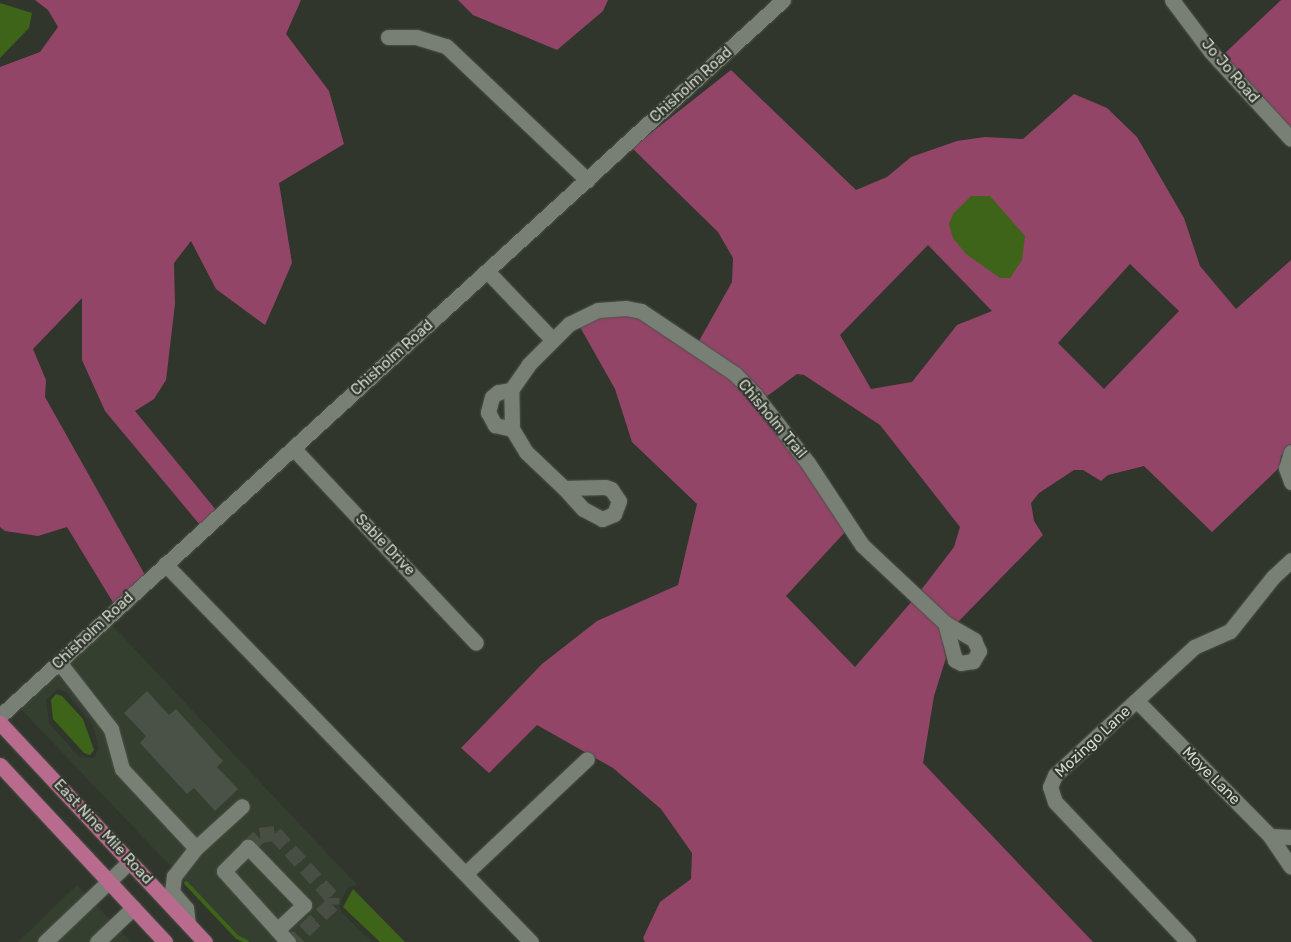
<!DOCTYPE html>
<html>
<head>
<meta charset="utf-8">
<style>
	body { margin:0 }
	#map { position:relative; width:1291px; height:942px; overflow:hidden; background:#30362c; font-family:Rubik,sans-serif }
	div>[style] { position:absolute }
	.built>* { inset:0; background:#353f2f }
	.forest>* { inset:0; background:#934568 }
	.water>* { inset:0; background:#3d6418 }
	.stream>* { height:4px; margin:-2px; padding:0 2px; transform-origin:2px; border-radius:2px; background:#3d6418 }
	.building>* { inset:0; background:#4a5146 }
	.minor-tunnel>* { height:15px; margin-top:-7.5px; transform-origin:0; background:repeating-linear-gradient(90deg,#494e45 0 15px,transparent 0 23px) }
	.roads { filter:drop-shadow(0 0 1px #4d5249) drop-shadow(0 0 1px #4d5249) }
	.minor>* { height:15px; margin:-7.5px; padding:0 7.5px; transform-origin:7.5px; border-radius:7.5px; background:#787f74 }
	.major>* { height:15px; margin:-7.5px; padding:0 7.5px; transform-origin:7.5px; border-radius:7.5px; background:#b96b8d }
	span { translate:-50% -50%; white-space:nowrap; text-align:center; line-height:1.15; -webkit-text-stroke:4.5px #30362c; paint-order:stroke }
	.street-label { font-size:15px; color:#d4d8d1 }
</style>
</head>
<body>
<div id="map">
	<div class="built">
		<i style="clip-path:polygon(evenodd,110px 623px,357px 885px,348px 887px,339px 905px,341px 912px,372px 942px,243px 942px,19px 707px,110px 623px,58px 689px,66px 692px,93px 726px,99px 748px,94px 758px,79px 757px,49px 723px,46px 700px,58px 689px)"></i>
		<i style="clip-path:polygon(77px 885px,131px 942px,18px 942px)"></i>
	</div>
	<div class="forest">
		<i style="clip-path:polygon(35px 0,301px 0,286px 34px,329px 91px,344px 144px,279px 183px,292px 263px,265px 325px,216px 289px,191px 241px,174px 263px,175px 304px,166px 380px,154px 399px,135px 411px,216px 510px,200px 525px,105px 411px,82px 360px,82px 298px,33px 349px,46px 380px,45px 397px,145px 575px,114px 604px,67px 527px,38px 536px,5px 531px,0 527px,0 67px,40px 52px,58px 27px,48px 10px)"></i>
		<i style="clip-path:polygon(458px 0,608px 0,603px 11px,557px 50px,473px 15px)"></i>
		<i style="clip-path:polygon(1281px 0,1291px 0,1291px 129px,1223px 55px)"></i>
		<i style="clip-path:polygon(evenodd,731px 70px,856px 190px,887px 177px,911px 157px,957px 141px,985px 137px,1023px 139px,1074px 94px,1107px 108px,1137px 137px,1184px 218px,1200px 266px,1236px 309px,1291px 260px,1291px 444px,1281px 456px,1279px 468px,1212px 532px,1144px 466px,1108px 475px,1101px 481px,1083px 470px,1074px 470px,1039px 493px,1031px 503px,1034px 521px,1043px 535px,958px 622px,949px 617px,921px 590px,954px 547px,960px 527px,880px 425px,804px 375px,797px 374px,766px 397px,739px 370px,699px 341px,732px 282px,733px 258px,718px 232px,632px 148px,731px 70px,928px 245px,992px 311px,957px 325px,912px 382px,871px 389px,840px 335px,928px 245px,731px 70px,1130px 264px,1179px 311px,1104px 389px,1058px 343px,1130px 264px)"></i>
		<i style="clip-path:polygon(625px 314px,638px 317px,730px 379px,751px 400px,803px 467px,845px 532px,786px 596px,855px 667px,913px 600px,939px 626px,946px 658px,934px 696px,923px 763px,1093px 942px,645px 942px,643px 938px,660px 902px,691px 879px,692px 853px,661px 809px,613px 768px,537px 725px,489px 773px,461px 748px,542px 664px,597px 621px,678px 585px,697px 504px,632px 442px,615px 389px,580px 327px,599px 316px)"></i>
	</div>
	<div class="water">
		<i style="clip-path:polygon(0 3px,32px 13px,29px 28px,0 58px)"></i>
		<i style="clip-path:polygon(971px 196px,990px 196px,1025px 236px,1022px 260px,1010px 278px,1000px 278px,966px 254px,953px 238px,949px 224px,953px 214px)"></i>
		<i style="clip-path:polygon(56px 694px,62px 696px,83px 719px,94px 750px,90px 755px,84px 753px,53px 719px,51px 700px)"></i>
		<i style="clip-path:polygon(353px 889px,405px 942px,380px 942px,343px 907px)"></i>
	</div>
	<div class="stream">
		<i style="left:186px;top:883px;width:74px;rotate:46.6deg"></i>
		<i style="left:237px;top:937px;width:11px;rotate:27deg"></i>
	</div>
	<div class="building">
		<i style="clip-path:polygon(147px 691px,169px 715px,176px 709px,223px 761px,217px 767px,238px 789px,215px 811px,194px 788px,187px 794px,140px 743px,146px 736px,124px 713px)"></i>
	</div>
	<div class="minor-tunnel">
		<i style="left:248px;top:847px;width:17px;rotate:-45deg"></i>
		<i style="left:260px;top:835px;width:15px;rotate:-8deg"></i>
		<i style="left:275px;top:833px;width:86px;rotate:48.3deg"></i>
		<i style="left:332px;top:897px;width:7px;rotate:90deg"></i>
		<i style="left:332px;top:904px;width:55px;rotate:136.5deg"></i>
	</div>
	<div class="roads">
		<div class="minor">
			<i style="left:1172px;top:0;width:65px;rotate:53.1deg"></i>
			<i style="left:1211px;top:52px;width:118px;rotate:47.4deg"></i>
			<i style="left:388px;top:37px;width:28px"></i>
			<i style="left:416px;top:37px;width:31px;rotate:17deg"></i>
			<i style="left:446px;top:46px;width:195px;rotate:43.5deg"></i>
			<i style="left:487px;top:271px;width:94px;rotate:46.3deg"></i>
			<i style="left:511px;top:390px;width:13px;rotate:171deg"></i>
			<i style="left:498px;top:392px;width:8px;rotate:140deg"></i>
			<i style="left:492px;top:397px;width:16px;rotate:105deg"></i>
			<i style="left:488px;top:412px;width:15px;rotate:62deg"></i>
			<i style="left:495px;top:425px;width:17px;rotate:13deg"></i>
			<i style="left:293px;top:448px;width:267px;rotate:46.8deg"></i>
			<i style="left:1291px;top:452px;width:17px;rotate:107deg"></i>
			<i style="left:1286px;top:468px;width:15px;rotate:70deg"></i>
			<i style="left:605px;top:487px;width:6px;rotate:18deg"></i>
			<i style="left:611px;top:489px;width:14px;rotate:56deg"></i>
			<i style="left:619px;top:501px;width:14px;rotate:111deg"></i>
			<i style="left:614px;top:514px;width:13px;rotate:157deg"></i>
			<i style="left:602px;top:519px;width:21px;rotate:-152deg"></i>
			<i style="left:583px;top:509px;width:28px;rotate:-132deg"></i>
			<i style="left:564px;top:488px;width:41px;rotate:-1.4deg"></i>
			<i style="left:564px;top:488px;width:52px;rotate:-136.5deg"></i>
			<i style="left:526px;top:452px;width:27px;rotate:-121deg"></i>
			<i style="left:512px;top:429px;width:39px;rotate:-91deg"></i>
			<i style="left:511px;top:390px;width:32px;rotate:-55deg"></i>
			<i style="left:529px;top:364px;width:57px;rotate:-45deg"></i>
			<i style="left:569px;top:324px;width:32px;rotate:-26deg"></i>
			<i style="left:598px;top:310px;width:28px;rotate:-4deg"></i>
			<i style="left:626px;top:308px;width:15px;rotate:11deg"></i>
			<i style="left:641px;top:311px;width:113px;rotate:33.8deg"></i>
			<i style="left:735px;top:374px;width:30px;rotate:46deg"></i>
			<i style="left:756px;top:396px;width:85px;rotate:52.2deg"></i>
			<i style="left:808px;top:463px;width:98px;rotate:56.6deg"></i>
			<i style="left:862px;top:545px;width:114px;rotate:43.2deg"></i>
			<i style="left:165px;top:564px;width:526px;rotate:45.92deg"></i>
			<i style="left:945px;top:623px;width:34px;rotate:30deg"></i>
			<i style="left:974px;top:640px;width:12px;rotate:66deg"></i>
			<i style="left:979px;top:651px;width:12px;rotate:121deg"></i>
			<i style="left:973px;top:661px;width:12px;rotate:171deg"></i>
			<i style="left:961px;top:663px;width:7px;rotate:-153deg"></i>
			<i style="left:955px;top:660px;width:38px;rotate:-105deg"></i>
			<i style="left:59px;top:662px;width:85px;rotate:52.2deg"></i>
			<i style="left:111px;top:729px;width:41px;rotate:74.6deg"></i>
			<i style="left:122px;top:769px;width:108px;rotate:46.9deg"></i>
			<i style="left:196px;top:848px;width:36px;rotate:128deg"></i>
			<i style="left:174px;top:876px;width:16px;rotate:97deg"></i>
			<i style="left:172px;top:892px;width:21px;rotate:49deg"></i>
			<i style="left:186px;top:908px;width:16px;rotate:83deg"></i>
			<i style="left:1137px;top:701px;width:190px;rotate:45.4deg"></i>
			<i style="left:1270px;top:836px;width:21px;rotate:3deg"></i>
			<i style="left:0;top:716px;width:1061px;rotate:-42.44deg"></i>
			<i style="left:1270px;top:836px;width:37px;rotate:56deg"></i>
			<i style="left:196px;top:848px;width:62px;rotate:-42.4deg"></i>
			<i style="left:466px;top:873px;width:166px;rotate:-43.3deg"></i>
			<i style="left:277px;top:930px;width:37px;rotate:-43deg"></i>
			<i style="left:304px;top:905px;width:81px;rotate:-134deg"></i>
			<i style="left:248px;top:847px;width:34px;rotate:135deg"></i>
			<i style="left:224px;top:871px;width:96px;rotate:48deg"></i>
			<i style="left:45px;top:942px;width:117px;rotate:-43.6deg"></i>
			<i style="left:97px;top:942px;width:50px;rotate:-43.4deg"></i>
			<i style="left:1188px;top:942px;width:193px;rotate:-133.5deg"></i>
			<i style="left:1055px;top:802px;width:16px;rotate:-108deg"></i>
			<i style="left:1050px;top:787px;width:13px;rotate:-67deg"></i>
			<i style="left:1055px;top:775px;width:189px;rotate:-42.6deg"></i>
			<i style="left:1194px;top:647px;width:39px;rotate:-24deg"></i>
			<i style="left:1230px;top:631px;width:69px;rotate:-51.5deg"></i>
			<i style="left:1273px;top:577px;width:25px;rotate:-43deg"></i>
		</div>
		<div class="major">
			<i style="left:0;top:723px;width:300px;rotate:46.9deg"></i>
			<i style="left:0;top:765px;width:242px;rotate:47deg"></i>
		</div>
	</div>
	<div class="street-label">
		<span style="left:1230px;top:71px;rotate:49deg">Jo Jo Road</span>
		<span style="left:691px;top:85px;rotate:-42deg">Chisholm Road</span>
		<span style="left:392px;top:358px;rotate:-42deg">Chisholm Road</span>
		<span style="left:772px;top:419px;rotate:50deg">Chisholm Trail</span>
		<span style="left:385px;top:545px;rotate:46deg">Sable Drive</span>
		<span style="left:93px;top:631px;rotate:-43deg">Chisholm Road</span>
		<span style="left:1093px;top:742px;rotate:-43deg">Mozingo Lane</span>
		<span style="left:1211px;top:776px;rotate:45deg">Moye Lane</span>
		<span style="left:103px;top:832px;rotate:47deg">East Nine Mile Road</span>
	</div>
</div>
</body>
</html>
